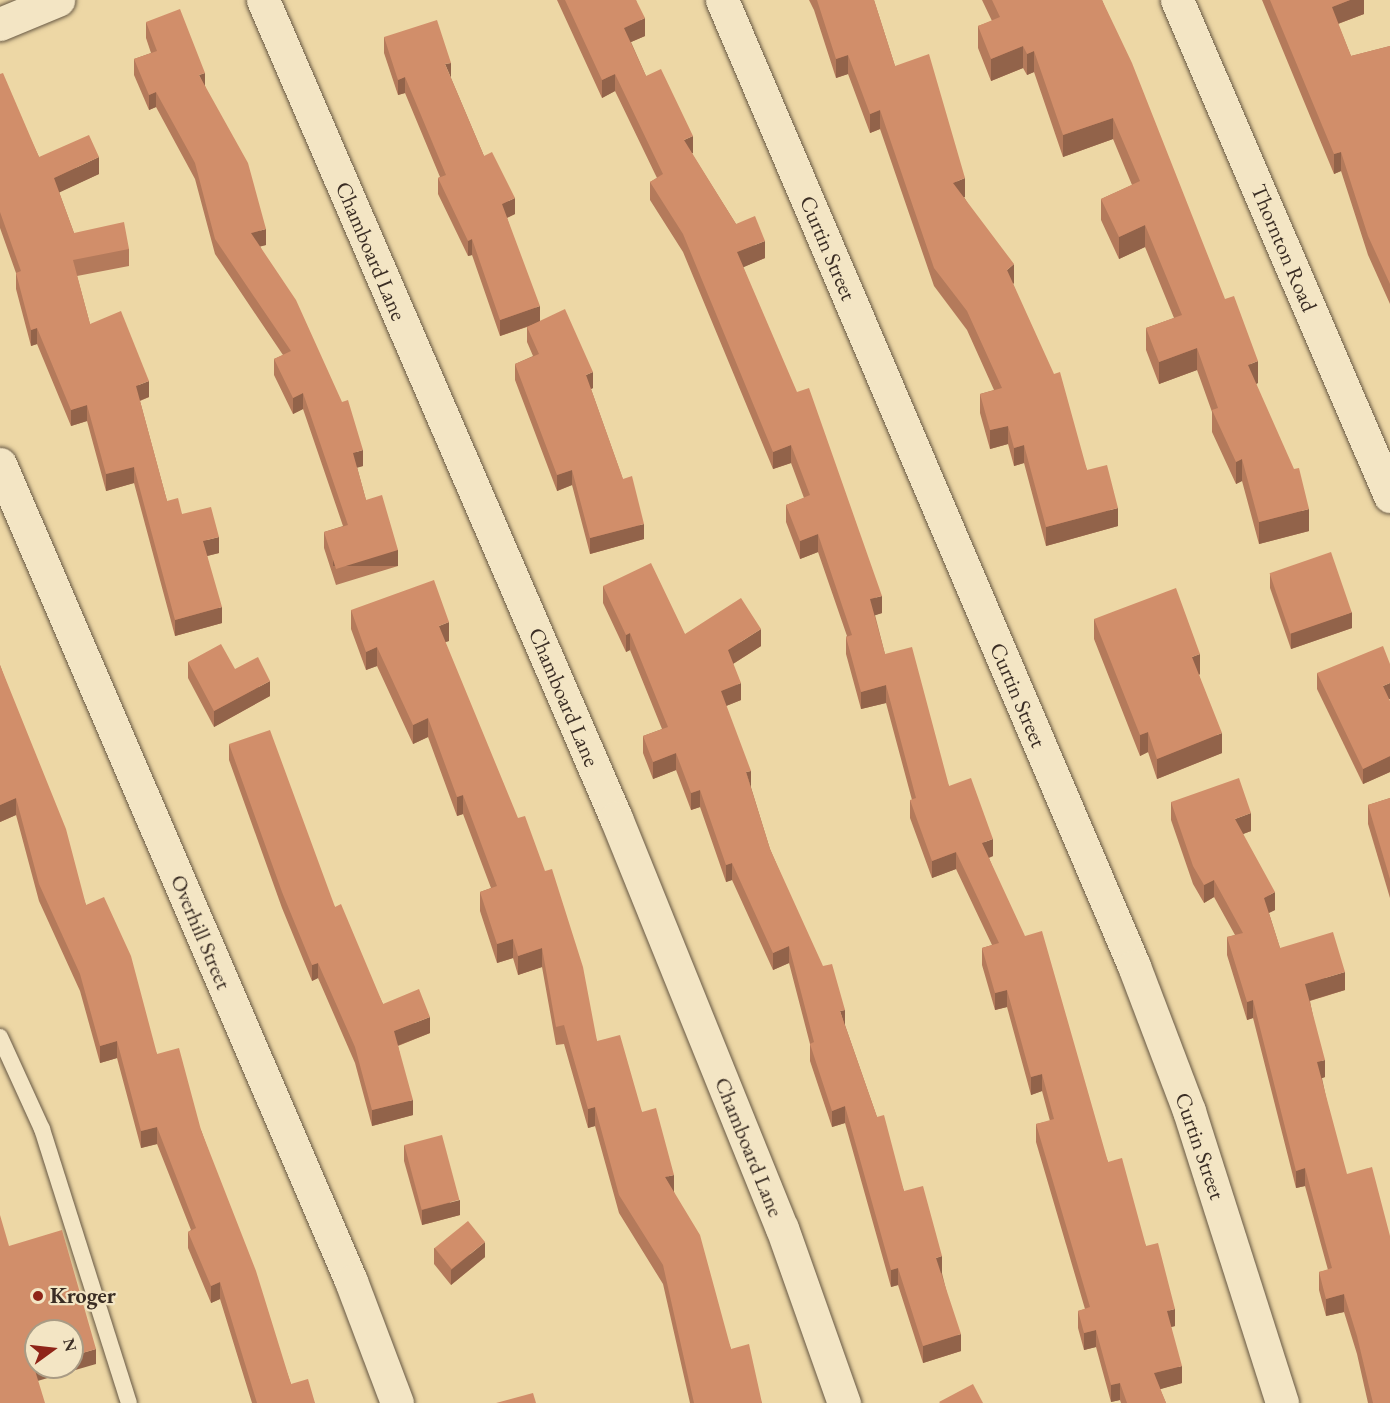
<!DOCTYPE html>
<html>
<head>
<meta charset="utf-8">
<style>
	body { margin:0 }
	#map { position:relative; width:1390px; height:1403px; overflow:hidden; background:#edd7a5; font-family:"EB Garamond",serif }
	div>[style] { position:absolute }
	.roads { filter:drop-shadow(0 0 2px #675844) drop-shadow(0 0 2px #675844) }
	.service>* { height:16px; margin:-8px; padding:0 8px; transform-origin:8px; border-radius:8px; background:#f3e5c4 }
	.minor>* { height:33px; margin:-16.5px; padding:0 16.5px; transform-origin:16.5px; border-radius:16.5px; background:#f3e5c4 }
	.tertiary>* { height:33px; margin:-16.5px; padding:0 16.5px; transform-origin:16.5px; border-radius:16.5px; background:#f3e5c4 }
	.wall>* { inset:0; background:#b47a5b }
	.shaded-wall>* { inset:0; background:#92634a; transform-origin:0 0 }
	.building>* { inset:0; background:#d18e6a; transform-origin:0 0 }
	.dots>* { width:16px; height:16px; translate:-50% -50%; box-sizing:border-box; border:3px solid #f3e5c4; border-radius:50% }
	span { translate:-50% -50%; white-space:nowrap; text-align:center; line-height:1.15; -webkit-text-stroke:4.5px #f3e5c4; paint-order:stroke }
	.street-label { font-size:22px; color:#3a2d24 }
	.poi-label { font-size:22px; color:#3a2d24; font-weight:700 }
	.left { translate:0 -50%; text-align:left }
	.north { position:absolute; left:24px; top:1319px; width:60px; height:60px; box-sizing:border-box; background:#f3e5c4; border:2px solid #a99b84; border-radius:50%; rotate:75deg; font-size:16px; font-weight:700; line-height:24px; text-align:center; color:#3a2d24 }
	.north::after { content:''; display:block; margin:auto; width:21px; height:27px; background:#8f2418; clip-path:polygon(50% 0,100% 100%,50% 72%,0 100%) }
</style>
</head>
<body>
<div id="map">
	<div class="roads">
		<div class="service">
			<i style="left:0;top:1037px;width:101px;rotate:65.5deg"></i>
			<i style="left:42px;top:1129px;width:287px;rotate:72.4deg"></i>
		</div>
		<div class="minor">
			<i style="left:263px;top:0;width:891px;rotate:66.66deg"></i>
			<i style="left:616px;top:818px;width:442px;rotate:68deg"></i>
			<i style="left:782px;top:1228px;width:186px;rotate:70.5deg"></i>
			<i style="left:722px;top:0;width:1050px;rotate:66.9deg"></i>
			<i style="left:1134px;top:966px;width:155px;rotate:69.2deg"></i>
			<i style="left:1189px;top:1111px;width:306px;rotate:72.3deg"></i>
			<i style="left:1177px;top:0;width:540px;rotate:66.76deg"></i>
			<i style="left:0;top:464px;width:889px;rotate:66.75deg"></i>
			<i style="left:351px;top:1281px;width:130px;rotate:69.3deg"></i>
		</div>
		<div class="tertiary">
			<i style="left:0;top:24px;width:63px;rotate:-22.5deg"></i>
		</div>
	</div>
	<div class="wall">
		<i style="clip-path:polygon(557px 0,636px 0,645px 36px,631px 42px,646px 76px,692px 154px,736px 224px,765px 258px,743px 267px,882px 613px,875px 615px,885px 654px,949px 786px,993px 856px,989px 858px,1108px 1162px,1146px 1246px,1175px 1326px,1171px 1327px,1182px 1383px,1160px 1389px,1166px 1403px,1121px 1403px,1120px 1400px,1111px 1402px,1096px 1347px,1084px 1350px,1078px 1328px,1078px 1311px,1085px 1309px,1036px 1142px,1036px 1124px,1050px 1121px,1042px 1091px,1031px 1095px,1007px 1007px,995px 1010px,982px 965px,982px 948px,992px 945px,956px 869px,932px 878px,910px 818px,910px 800px,912px 800px,886px 703px,861px 709px,846px 654px,846px 637px,847px 636px,818px 552px,800px 559px,786px 522px,786px 505px,804px 498px,791px 463px,773px 469px,683px 252px,650px 200px,650px 182px,657px 178px,615px 91px,602px 98px)"></i>
		<i style="clip-path:polygon(809px 0,874px 0,895px 66px,965px 197px,964px 197px,1014px 283px,1013px 284px,1087px 470px,1118px 526px,1046px 546px,1024px 463px,1014px 466px,1008px 444px,990px 449px,980px 413px,980px 394px,994px 390px,967px 330px,934px 286px,880px 129px,870px 133px,848px 74px,836px 78px,814px 10px)"></i>
		<i style="clip-path:polygon(982px 0,1102px 0,1258px 383px,1256px 384px,1309px 531px,1259px 544px,1242px 481px,1236px 484px,1212px 432px,1212px 412px,1197px 370px,1159px 384px,1146px 350px,1146px 328px,1174px 318px,1145px 247px,1119px 259px,1101px 220px,1101px 199px,1132px 185px,1113px 139px,1063px 157px,1034px 72px,1027px 75px,1023px 68px,991px 81px,978px 48px,978px 26px,992px 21px)"></i>
		<i style="clip-path:polygon(1262px 0,1364px 0,1364px 14px,1338px 24px,1351px 56px,1390px 46px,1390px 304px,1368px 255px,1341px 171px,1334px 174px)"></i>
		<i style="clip-path:polygon(146px 22px,205px 86px,266px 245px,260px 246px,363px 466px,357px 467px,366px 500px,398px 566px,336px 585px,324px 548px,324px 532px,343px 526px,303px 409px,293px 414px,274px 375px,274px 359px,283px 355px,215px 254px,195px 179px,156px 107px,149px 110px,134px 75px,134px 59px,151px 53px,146px 38px)"></i>
		<i style="clip-path:polygon(384px 37px,451px 78px,484px 156px,515px 214px,507px 218px,540px 321px,593px 388px,591px 389px,644px 539px,590px 554px,572px 485px,557px 491px,515px 380px,515px 364px,533px 356px,527px 342px,527px 327px,500px 336px,472px 255px,468px 256px,438px 194px,438px 178px,440px 177px,405px 93px,398px 95px,384px 53px)"></i>
		<i style="clip-path:polygon(0 74px,39px 157px,99px 174px,59px 192px,74px 233px,129px 249px,129px 266px,77px 276px,90px 324px,149px 397px,140px 401px,167px 501px,182px 514px,219px 553px,207px 556px,222px 623px,175px 636px,134px 483px,106px 491px,87px 421px,71px 426px,37px 344px,31px 346px,16px 289px,16px 273px,0 228px)"></i>
		<i style="clip-path:polygon(1270px 573px,1352px 628px,1291px 649px,1270px 588px)"></i>
		<i style="clip-path:polygon(603px 586px,685px 634px,761px 646px,733px 664px,741px 700px,726px 706px,770px 849px,845px 1025px,877px 1117px,904px 1191px,942px 1273px,961px 1351px,923px 1363px,898px 1285px,891px 1287px,845px 1123px,832px 1127px,810px 1061px,810px 1044px,789px 963px,773px 970px,732px 880px,726px 882px,700px 807px,691px 810px,676px 770px,653px 779px,643px 753px,643px 736px,662px 729px,630px 650px,626px 652px,603px 603px)"></i>
		<i style="clip-path:polygon(351px 610px,449px 641px,445px 642px,597px 1041px,642px 1112px,674px 1192px,731px 1349px,762px 1403px,690px 1403px,663px 1284px,619px 1213px,595px 1126px,588px 1128px,564px 1044px,556px 1045px,542px 967px,518px 975px,513px 958px,497px 963px,480px 911px,480px 892px,491px 888px,463px 814px,457px 816px,428px 737px,413px 744px,377px 666px,366px 670px,351px 629px)"></i>
		<i style="clip-path:polygon(1094px 619px,1200px 674px,1199px 675px,1222px 753px,1157px 779px,1148px 752px,1140px 756px,1094px 639px)"></i>
		<i style="clip-path:polygon(188px 662px,235px 669px,270px 696px,214px 727px,188px 678px)"></i>
		<i style="clip-path:polygon(0 665px,86px 905px,157px 1054px,201px 1130px,291px 1384px,315px 1403px,252px 1403px,220px 1299px,211px 1303px,188px 1248px,188px 1232px,191px 1230px,157px 1144px,141px 1148px,117px 1058px,100px 1063px,80px 991px,39px 901px,16px 815px,0 822px)"></i>
		<i style="clip-path:polygon(1317px 673px,1389px 699px,1390px 772px,1363px 784px,1317px 689px)"></i>
		<i style="clip-path:polygon(229px 744px,335px 907px,383px 1004px,430px 1033px,398px 1046px,413px 1115px,372px 1126px,355px 1063px,318px 978px,312px 981px,282px 908px,229px 760px)"></i>
		<i style="clip-path:polygon(1390px 798px,1390px 898px,1368px 824px,1368px 805px)"></i>
		<i style="clip-path:polygon(1171px 802px,1251px 831px,1243px 834px,1275px 910px,1269px 913px,1280px 948px,1345px 990px,1310px 1001px,1325px 1077px,1322px 1078px,1390px 1403px,1368px 1403px,1357px 1354px,1344px 1312px,1326px 1316px,1319px 1290px,1319px 1272px,1328px 1270px,1305px 1186px,1296px 1188px,1253px 1018px,1247px 1020px,1227px 955px,1227px 937px,1235px 935px,1214px 897px,1204px 903px,1193px 884px,1171px 820px)"></i>
		<i style="clip-path:polygon(404px 1145px,460px 1215px,422px 1225px,404px 1161px)"></i>
		<i style="clip-path:polygon(434px 1248px,485px 1257px,451px 1285px,434px 1264px)"></i>
	</div>
	<div class="shaded-wall">
		<i style="clip-path:polygon(1350px 0,1364px 0,1364px 14px,1332px 26px,1332px 7px)"></i>
		<i style="clip-path:polygon(645px 18px,645px 36px,624px 45px,624px 28px)"></i>
		<i style="clip-path:polygon(1023px 46px,1023px 68px,991px 81px,991px 59px)"></i>
		<i style="clip-path:polygon(1034px 51px,1034px 72px,1027px 75px,1027px 54px)"></i>
		<i style="clip-path:polygon(848px 55px,848px 74px,836px 78px,836px 59px)"></i>
		<i style="clip-path:polygon(451px 63px,451px 78px,445px 64px)"></i>
		<i style="clip-path:polygon(205px 73px,205px 88px,199px 75px)"></i>
		<i style="clip-path:polygon(615px 74px,615px 91px,602px 98px,602px 80px)"></i>
		<i style="clip-path:polygon(405px 77px,405px 93px,398px 95px,398px 80px)"></i>
		<i style="clip-path:polygon(156px 92px,156px 107px,149px 110px,149px 95px)"></i>
		<i style="clip-path:polygon(880px 110px,880px 129px,870px 133px,870px 114px)"></i>
		<i style="clip-path:polygon(1113px 118px,1113px 139px,1063px 157px,1063px 135px)"></i>
		<i style="clip-path:polygon(693px 136px,693px 153px,684px 158px,684px 140px)"></i>
		<i style="clip-path:polygon(1341px 152px,1341px 171px,1334px 174px,1334px 154px)"></i>
		<i style="clip-path:polygon(99px 157px,99px 174px,54px 195px,54px 178px)"></i>
		<i style="clip-path:polygon(965px 178px,965px 197px,953px 201px,953px 183px)"></i>
		<i style="clip-path:polygon(515px 198px,515px 214px,502px 220px,502px 204px)"></i>
		<i style="clip-path:polygon(1145px 225px,1145px 247px,1119px 259px,1119px 237px)"></i>
		<i style="clip-path:polygon(266px 229px,266px 245px,251px 249px,251px 233px)"></i>
		<i style="clip-path:polygon(472px 239px,472px 255px,468px 256px,468px 241px)"></i>
		<i style="clip-path:polygon(765px 241px,765px 258px,737px 270px,737px 252px)"></i>
		<i style="clip-path:polygon(1014px 264px,1014px 283px,1007px 288px,1007px 270px)"></i>
		<i style="clip-path:polygon(540px 306px,540px 322px,500px 336px,500px 320px)"></i>
		<i style="clip-path:polygon(37px 328px,37px 344px,31px 346px,31px 330px)"></i>
		<i style="clip-path:polygon(1197px 348px,1197px 370px,1159px 384px,1159px 362px)"></i>
		<i style="clip-path:polygon(1258px 361px,1258px 383px,1248px 387px,1248px 365px)"></i>
		<i style="clip-path:polygon(593px 372px,593px 388px,586px 391px,586px 375px)"></i>
		<i style="clip-path:polygon(149px 381px,149px 397px,136px 402px,136px 386px)"></i>
		<i style="clip-path:polygon(303px 393px,303px 409px,293px 414px,293px 398px)"></i>
		<i style="clip-path:polygon(87px 405px,87px 421px,71px 426px,71px 410px)"></i>
		<i style="clip-path:polygon(1008px 426px,1008px 444px,990px 449px,990px 430px)"></i>
		<i style="clip-path:polygon(791px 445px,791px 463px,773px 469px,773px 452px)"></i>
		<i style="clip-path:polygon(1024px 445px,1024px 463px,1014px 466px,1014px 448px)"></i>
		<i style="clip-path:polygon(363px 450px,363px 466px,353px 469px,353px 453px)"></i>
		<i style="clip-path:polygon(1242px 459px,1242px 481px,1236px 484px,1236px 462px)"></i>
		<i style="clip-path:polygon(134px 467px,134px 483px,106px 491px,106px 474px)"></i>
		<i style="clip-path:polygon(572px 470px,572px 485px,557px 491px,557px 475px)"></i>
		<i style="clip-path:polygon(1118px 508px,1118px 526px,1046px 546px,1046px 527px)"></i>
		<i style="clip-path:polygon(1309px 509px,1309px 531px,1259px 544px,1259px 522px)"></i>
		<i style="clip-path:polygon(644px 524px,644px 539px,590px 554px,590px 538px)"></i>
		<i style="clip-path:polygon(818px 534px,818px 552px,800px 559px,800px 541px)"></i>
		<i style="clip-path:polygon(219px 537px,219px 553px,203px 557px,203px 541px)"></i>
		<i style="left:398px;top:550px;width:16px;height:65px;rotate:90deg"></i>
		<i style="clip-path:polygon(882px 596px,882px 613px,870px 617px,870px 599px)"></i>
		<i style="clip-path:polygon(222px 607px,222px 623px,175px 636px,175px 620px)"></i>
		<i style="clip-path:polygon(1352px 612px,1352px 628px,1291px 649px,1291px 633px)"></i>
		<i style="clip-path:polygon(449px 622px,449px 641px,439px 644px,439px 626px)"></i>
		<i style="clip-path:polygon(761px 629px,761px 646px,728px 667px,728px 650px)"></i>
		<i style="clip-path:polygon(630px 633px,630px 650px,626px 652px,626px 635px)"></i>
		<i style="clip-path:polygon(377px 647px,377px 666px,366px 670px,366px 652px)"></i>
		<i style="clip-path:polygon(1200px 654px,1200px 674px,1192px 678px,1192px 657px)"></i>
		<i style="clip-path:polygon(270px 681px,270px 696px,214px 727px,214px 711px)"></i>
		<i style="clip-path:polygon(741px 683px,741px 700px,721px 708px,721px 691px)"></i>
		<i style="clip-path:polygon(1390px 683px,1390px 699px,1383px 701px,1383px 686px)"></i>
		<i style="clip-path:polygon(886px 685px,886px 703px,861px 709px,861px 692px)"></i>
		<i style="clip-path:polygon(428px 718px,428px 737px,413px 744px,413px 725px)"></i>
		<i style="clip-path:polygon(1148px 732px,1148px 752px,1140px 756px,1140px 735px)"></i>
		<i style="clip-path:polygon(1222px 733px,1222px 753px,1157px 779px,1157px 759px)"></i>
		<i style="clip-path:polygon(676px 753px,676px 770px,653px 779px,653px 762px)"></i>
		<i style="clip-path:polygon(1390px 756px,1390px 772px,1363px 784px,1363px 769px)"></i>
		<i style="clip-path:polygon(751px 771px,751px 788px,746px 772px)"></i>
		<i style="clip-path:polygon(700px 790px,700px 807px,691px 810px,691px 793px)"></i>
		<i style="clip-path:polygon(463px 795px,463px 814px,457px 816px,457px 797px)"></i>
		<i style="clip-path:polygon(16px 798px,16px 815px,0 822px,0 805px)"></i>
		<i style="clip-path:polygon(1251px 813px,1251px 831px,1235px 837px,1235px 819px)"></i>
		<i style="clip-path:polygon(993px 839px,993px 856px,982px 860px,982px 843px)"></i>
		<i style="clip-path:polygon(956px 852px,956px 869px,932px 878px,932px 861px)"></i>
		<i style="clip-path:polygon(732px 863px,732px 880px,726px 882px,726px 865px)"></i>
		<i style="clip-path:polygon(1214px 880px,1214px 897px,1204px 903px,1204px 885px)"></i>
		<i style="clip-path:polygon(1275px 892px,1275px 910px,1264px 915px,1264px 898px)"></i>
		<i style="clip-path:polygon(513px 939px,513px 958px,497px 963px,497px 944px)"></i>
		<i style="clip-path:polygon(789px 946px,789px 963px,773px 970px,773px 953px)"></i>
		<i style="clip-path:polygon(542px 948px,542px 967px,518px 975px,518px 956px)"></i>
		<i style="clip-path:polygon(318px 963px,318px 978px,312px 981px,312px 965px)"></i>
		<i style="clip-path:polygon(1345px 972px,1345px 990px,1305px 1002px,1305px 984px)"></i>
		<i style="clip-path:polygon(1007px 990px,1007px 1007px,995px 1010px,995px 993px)"></i>
		<i style="clip-path:polygon(1253px 1000px,1253px 1018px,1247px 1020px,1247px 1002px)"></i>
		<i style="clip-path:polygon(845px 1010px,845px 1027px,840px 1011px)"></i>
		<i style="clip-path:polygon(430px 1017px,430px 1033px,394px 1047px,394px 1031px)"></i>
		<i style="clip-path:polygon(117px 1041px,117px 1058px,100px 1063px,100px 1046px)"></i>
		<i style="clip-path:polygon(1325px 1060px,1325px 1077px,1317px 1080px,1317px 1062px)"></i>
		<i style="clip-path:polygon(1042px 1074px,1042px 1091px,1031px 1095px,1031px 1077px)"></i>
		<i style="clip-path:polygon(413px 1100px,413px 1115px,372px 1126px,372px 1110px)"></i>
		<i style="clip-path:polygon(845px 1106px,845px 1123px,832px 1127px,832px 1111px)"></i>
		<i style="clip-path:polygon(595px 1107px,595px 1126px,588px 1128px,588px 1109px)"></i>
		<i style="clip-path:polygon(157px 1127px,157px 1144px,141px 1148px,141px 1131px)"></i>
		<i style="clip-path:polygon(1305px 1168px,1305px 1186px,1296px 1188px,1296px 1171px)"></i>
		<i style="clip-path:polygon(674px 1175px,674px 1194px,665px 1177px)"></i>
		<i style="clip-path:polygon(460px 1200px,460px 1215px,422px 1225px,422px 1210px)"></i>
		<i style="clip-path:polygon(485px 1242px,485px 1257px,451px 1285px,451px 1270px)"></i>
		<i style="clip-path:polygon(942px 1256px,942px 1273px,936px 1275px,936px 1258px)"></i>
		<i style="clip-path:polygon(898px 1268px,898px 1285px,891px 1287px,891px 1270px)"></i>
		<i style="clip-path:polygon(220px 1282px,220px 1299px,211px 1303px,211px 1286px)"></i>
		<i style="clip-path:polygon(1344px 1294px,1344px 1312px,1326px 1316px,1326px 1299px)"></i>
		<i style="clip-path:polygon(1175px 1309px,1175px 1326px,1167px 1328px,1167px 1311px)"></i>
		<i style="clip-path:polygon(1096px 1330px,1096px 1347px,1084px 1350px,1084px 1333px)"></i>
		<i style="clip-path:polygon(961px 1334px,961px 1351px,923px 1363px,923px 1346px)"></i>
		<i style="clip-path:polygon(96px 1349px,96px 1364px,34px 1382px,34px 1367px,72px 1367px,72px 1356px)"></i>
		<i style="clip-path:polygon(1182px 1366px,1182px 1383px,1154px 1391px,1154px 1373px)"></i>
		<i style="clip-path:polygon(1120px 1383px,1120px 1400px,1111px 1402px,1111px 1385px)"></i>
	</div>
	<div class="building">
		<i style="clip-path:polygon(565px 0,636px 0,645px 18px,624px 28px,646px 76px,661px 69px,693px 136px,684px 140px,736px 224px,755px 216px,765px 241px,737px 252px,797px 392px,809px 388px,882px 596px,870px 599px,885px 654px,912px 647px,949px 786px,971px 778px,993px 839px,982px 843px,1025px 936px,1042px 931px,1108px 1162px,1122px 1158px,1146px 1246px,1158px 1243px,1175px 1309px,1167px 1311px,1182px 1366px,1154px 1373px,1166px 1403px,1127px 1403px,1120px 1383px,1111px 1385px,1096px 1330px,1084px 1333px,1078px 1311px,1090px 1307px,1036px 1124px,1054px 1119px,1042px 1074px,1031px 1077px,1007px 990px,995px 993px,982px 948px,999px 943px,956px 852px,932px 861px,910px 800px,916px 798px,886px 685px,861px 692px,846px 637px,852px 635px,818px 534px,800px 541px,786px 505px,810px 495px,791px 445px,773px 452px,683px 234px,650px 182px,663px 174px,615px 74px,602px 80px)"></i>
		<i style="clip-path:polygon(817px 0,874px 0,895px 66px,929px 54px,965px 178px,953px 183px,1014px 264px,1007px 270px,1054px 374px,1060px 372px,1087px 470px,1107px 465px,1118px 508px,1046px 527px,1024px 445px,1014px 448px,1008px 426px,990px 430px,980px 394px,1002px 388px,967px 311px,934px 268px,880px 110px,870px 114px,848px 55px,836px 59px)"></i>
		<i style="clip-path:polygon(992px 0,1102px 0,1132px 63px,1225px 299px,1234px 296px,1258px 361px,1248px 365px,1294px 469px,1299px 468px,1309px 509px,1259px 522px,1242px 459px,1236px 462px,1212px 410px,1218px 408px,1197px 348px,1159px 362px,1146px 328px,1182px 315px,1145px 225px,1119px 237px,1101px 199px,1140px 181px,1113px 118px,1063px 135px,1034px 51px,1027px 54px,1023px 46px,991px 59px,978px 26px,1000px 17px)"></i>
		<i style="clip-path:polygon(1270px 0,1350px 0,1332px 7px,1351px 56px,1390px 46px,1390px 284px,1368px 236px,1341px 152px,1334px 154px)"></i>
		<i style="clip-path:polygon(180px 9px,205px 73px,199px 75px,248px 163px,266px 229px,251px 233px,296px 300px,342px 402px,348px 400px,363px 450px,353px 453px,366px 500px,382px 495px,398px 550px,336px 569px,324px 532px,348px 525px,303px 393px,293px 398px,274px 359px,291px 351px,215px 239px,195px 163px,156px 92px,149px 95px,134px 59px,157px 51px,146px 22px)"></i>
		<i style="clip-path:polygon(437px 20px,451px 63px,445px 64px,484px 156px,492px 152px,515px 198px,502px 204px,540px 306px,500px 320px,472px 239px,468px 241px,438px 178px,446px 175px,405px 77px,398px 80px,384px 37px)"></i>
		<i style="clip-path:polygon(3px 73px,39px 157px,89px 135px,99px 157px,54px 178px,74px 233px,124px 222px,129px 249px,73px 260px,90px 324px,121px 311px,149px 381px,136px 386px,167px 501px,178px 498px,182px 514px,211px 507px,219px 537px,203px 541px,222px 607px,175px 620px,134px 467px,106px 474px,87px 405px,71px 410px,37px 328px,31px 330px,16px 273px,21px 271px,0 212px,0 74px)"></i>
		<i style="clip-path:polygon(565px 309px,593px 372px,586px 375px,623px 479px,632px 476px,644px 524px,590px 538px,572px 470px,557px 475px,515px 364px,539px 354px,527px 327px)"></i>
		<i style="left:1331px;top:552px;width:64px;height:65px;rotate:71deg"></i>
		<i style="clip-path:polygon(651px 563px,685px 634px,741px 598px,761px 629px,728px 650px,741px 683px,721px 691px,751px 771px,746px 772px,770px 849px,823px 966px,832px 964px,845px 1010px,840px 1011px,877px 1117px,884px 1115px,904px 1191px,923px 1186px,942px 1256px,936px 1258px,961px 1334px,923px 1346px,898px 1268px,891px 1270px,845px 1106px,832px 1111px,810px 1044px,814px 1042px,789px 946px,773px 953px,732px 863px,726px 865px,700px 790px,691px 793px,676px 753px,653px 762px,643px 736px,668px 727px,630px 633px,626px 635px,603px 586px)"></i>
		<i style="clip-path:polygon(434px 580px,449px 622px,439px 626px,518px 818px,525px 816px,545px 871px,552px 869px,583px 967px,597px 1041px,620px 1035px,642px 1112px,656px 1108px,674px 1175px,665px 1177px,700px 1235px,731px 1349px,749px 1344px,762px 1403px,694px 1403px,663px 1265px,619px 1195px,595px 1107px,588px 1109px,564px 1025px,556px 1027px,542px 948px,518px 956px,513px 939px,497px 944px,480px 892px,497px 886px,463px 795px,457px 797px,428px 718px,413px 725px,377px 647px,366px 652px,351px 610px)"></i>
		<i style="clip-path:polygon(1176px 588px,1200px 654px,1192px 657px,1222px 733px,1157px 759px,1148px 732px,1140px 735px,1094px 619px)"></i>
		<i style="clip-path:polygon(221px 644px,235px 669px,258px 657px,270px 681px,214px 711px,188px 662px)"></i>
		<i style="clip-path:polygon(1383px 646px,1390px 664px,1390px 683px,1383px 686px,1390px 701px,1390px 756px,1363px 769px,1317px 673px)"></i>
		<i style="clip-path:polygon(0 665px,66px 829px,86px 905px,104px 897px,131px 956px,157px 1054px,179px 1048px,201px 1130px,256px 1271px,291px 1384px,308px 1379px,315px 1403px,257px 1403px,220px 1282px,211px 1286px,188px 1232px,196px 1228px,157px 1127px,141px 1131px,117px 1041px,100px 1046px,80px 974px,39px 884px,16px 798px,0 805px)"></i>
		<i style="clip-path:polygon(270px 730px,335px 907px,341px 904px,383px 1004px,419px 989px,430px 1017px,394px 1031px,413px 1100px,372px 1110px,355px 1047px,318px 963px,312px 965px,282px 892px,229px 744px)"></i>
		<i style="clip-path:polygon(1239px 778px,1251px 813px,1235px 819px,1275px 892px,1264px 898px,1280px 948px,1333px 932px,1345px 972px,1305px 984px,1325px 1060px,1317px 1062px,1347px 1174px,1372px 1167px,1390px 1236px,1390px 1403px,1373px 1403px,1357px 1336px,1344px 1294px,1326px 1299px,1319px 1272px,1332px 1268px,1305px 1168px,1296px 1171px,1253px 1000px,1247px 1002px,1227px 937px,1243px 933px,1214px 880px,1204px 885px,1193px 866px,1171px 802px)"></i>
		<i style="clip-path:polygon(1390px 798px,1390px 879px,1368px 805px)"></i>
		<i style="left:442px;top:1135px;width:67px;height:39px;rotate:75deg"></i>
		<i style="clip-path:polygon(0 1215px,9px 1246px,62px 1230px,96px 1349px,72px 1356px,72px 1331px,36px 1331px,36px 1366px,34px 1367px,45px 1403px,0 1403px)"></i>
		<i style="left:468px;top:1221px;width:27px;height:43px;rotate:51deg"></i>
		<i style="clip-path:polygon(973px 1384px,983px 1403px,940px 1403px,939px 1402px)"></i>
		<i style="clip-path:polygon(533px 1393px,536px 1403px,496px 1403px)"></i>
	</div>
	<div class="dots">
		<i style="left:38px;top:1296px;background:#8f2418"></i>
	</div>
	<div class="street-label">
		<span style="left:828px;top:248px;rotate:67deg">Curtin Street</span>
		<span style="left:1284px;top:248px;rotate:67deg">Thornton Road</span>
		<span style="left:371px;top:251px;rotate:67deg">Chamboard Lane</span>
		<span style="left:1018px;top:695px;rotate:67deg">Curtin Street</span>
		<span style="left:564px;top:697px;rotate:67deg">Chamboard Lane</span>
		<span style="left:201px;top:932px;rotate:67deg">Overhill Street</span>
		<span style="left:1200px;top:1146px;rotate:71deg">Curtin Street</span>
		<span style="left:749px;top:1147px;rotate:68deg">Chamboard Lane</span>
	</div>
	<div class="poi-label">
		<span class="left" style="left:50px;top:1296px">Kroger</span>
	</div>
	<div class="north">N</div>
</div>
</body>
</html>
